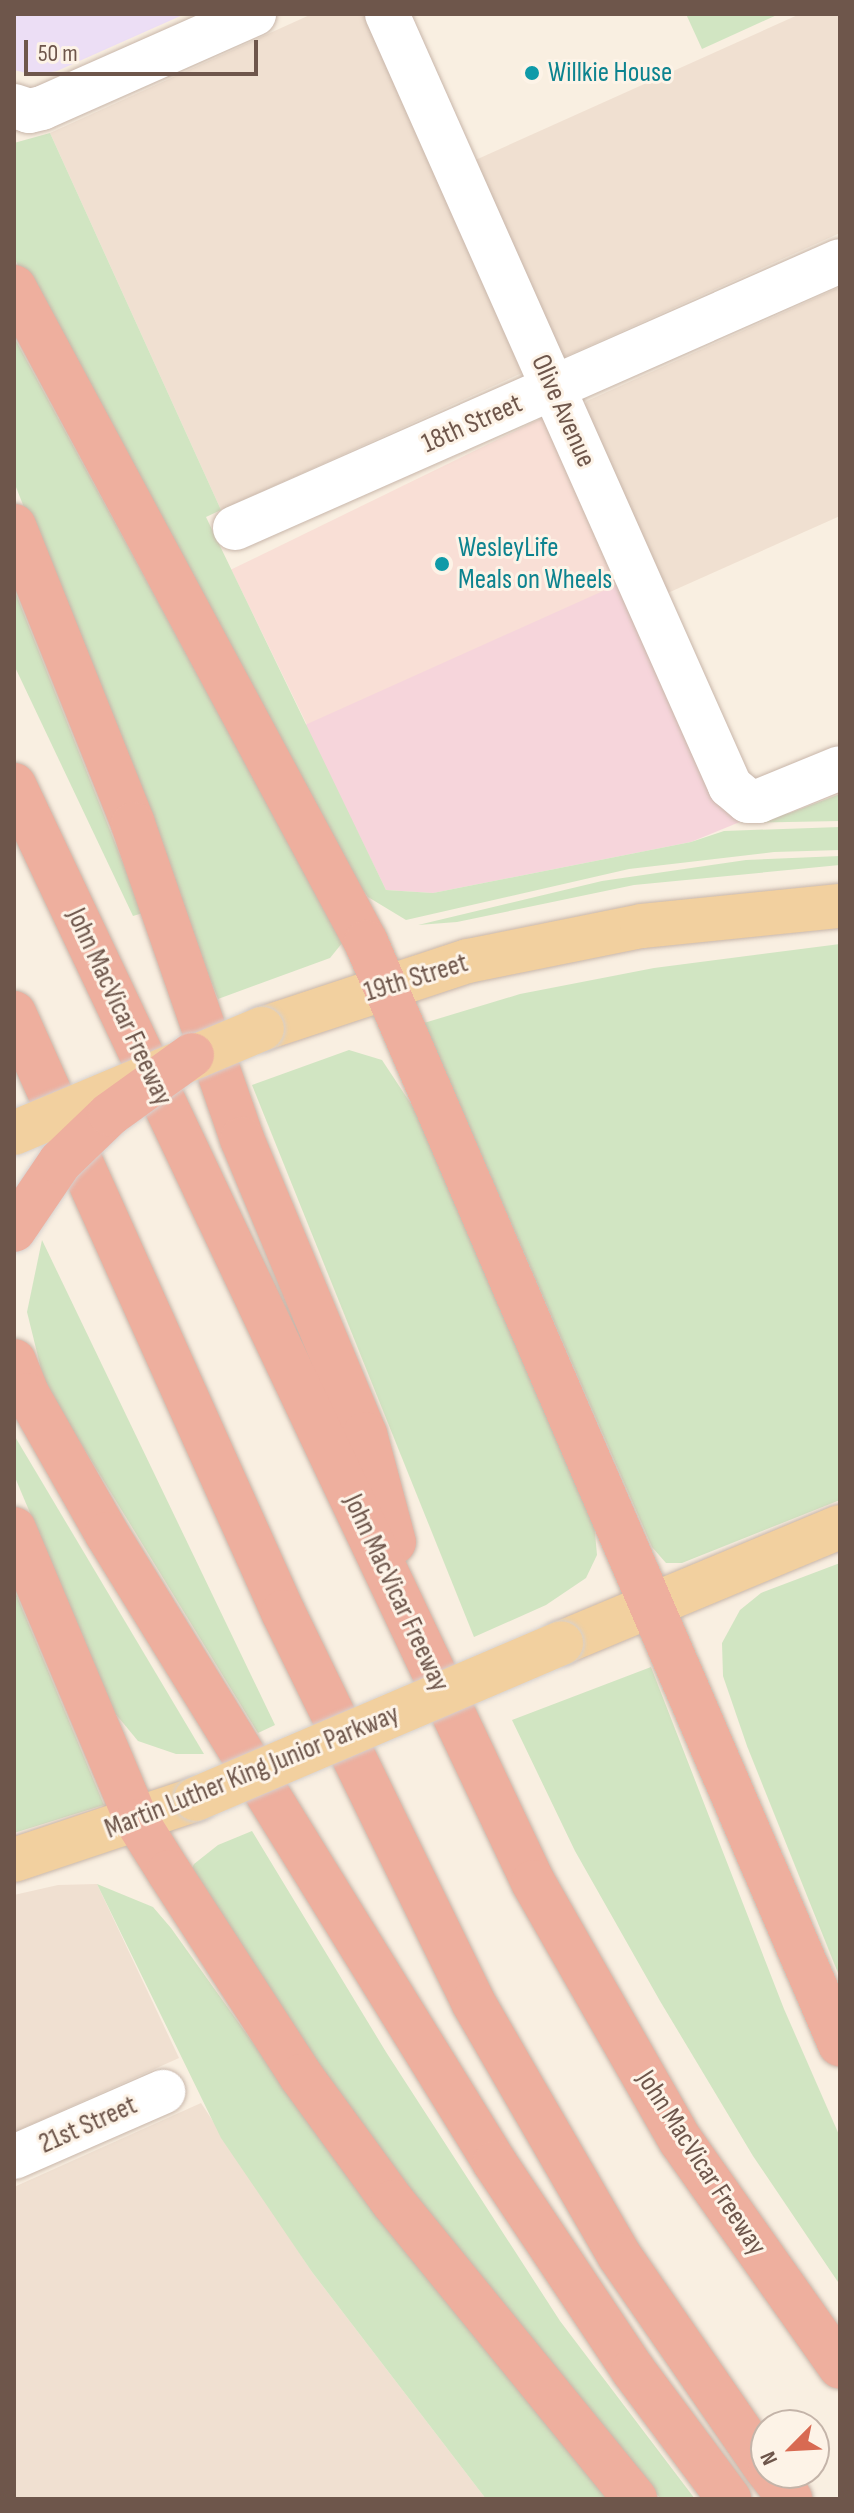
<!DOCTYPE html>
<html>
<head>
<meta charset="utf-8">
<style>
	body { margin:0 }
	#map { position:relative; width:854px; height:2513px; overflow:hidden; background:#f9efe1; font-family:"Sofia Sans Condensed",sans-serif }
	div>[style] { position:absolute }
	.residential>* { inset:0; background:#f0e0d1 }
	.commercial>* { inset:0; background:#f9dfd6; transform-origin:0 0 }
	.education>* { inset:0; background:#ecdef5 }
	.medical>* { inset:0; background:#f6d5db }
	.green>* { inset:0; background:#d1e5c2 }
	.roads { filter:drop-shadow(0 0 2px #c8b6aa) drop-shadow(0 0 2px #c8b6aa) }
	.minor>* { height:44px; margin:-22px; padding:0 22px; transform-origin:22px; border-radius:22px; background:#fff }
	.major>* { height:44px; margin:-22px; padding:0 22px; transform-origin:22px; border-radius:22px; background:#f2d09f }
	.highway>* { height:44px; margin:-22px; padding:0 22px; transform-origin:22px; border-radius:22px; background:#eeaf9e }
	.bridges { filter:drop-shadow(0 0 2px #d6d0cd) drop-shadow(0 0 2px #d6d0cd) }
	.major-bridge>* { height:44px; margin:-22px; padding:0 22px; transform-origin:22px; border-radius:22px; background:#f2d09f }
	.highway-bridge>* { height:44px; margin:-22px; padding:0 22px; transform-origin:22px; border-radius:22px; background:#eeaf9e }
	.dots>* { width:22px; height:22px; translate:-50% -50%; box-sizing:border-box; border:4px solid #fdf3e7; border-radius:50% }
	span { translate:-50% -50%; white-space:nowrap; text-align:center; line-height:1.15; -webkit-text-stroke:6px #fdf3e7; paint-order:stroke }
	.culture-label { font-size:28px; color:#0d838f }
	.left { translate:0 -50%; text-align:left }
	.street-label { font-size:28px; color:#6e564b }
	.frame { position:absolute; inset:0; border:16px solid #6e564b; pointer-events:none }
	.north { position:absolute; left:750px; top:2409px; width:80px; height:80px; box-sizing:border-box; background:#fdf3e7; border:2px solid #c4b4a9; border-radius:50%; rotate:246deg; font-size:22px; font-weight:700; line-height:32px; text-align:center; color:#6e564b }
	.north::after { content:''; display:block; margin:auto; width:28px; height:36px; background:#d86a52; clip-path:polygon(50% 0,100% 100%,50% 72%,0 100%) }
	.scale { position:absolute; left:24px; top:40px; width:234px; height:36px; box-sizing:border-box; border:4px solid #6e564b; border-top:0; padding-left:10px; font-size:24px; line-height:28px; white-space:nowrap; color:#6e564b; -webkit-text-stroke:6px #fdf3e7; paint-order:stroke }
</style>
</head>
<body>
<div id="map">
	<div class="residential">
		<i style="clip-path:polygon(312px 14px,368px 14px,522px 373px,221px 510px,50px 133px)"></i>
		<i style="clip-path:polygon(800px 14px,840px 14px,840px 233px,562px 358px,471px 162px)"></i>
		<i style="clip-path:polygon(840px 287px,840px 516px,661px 596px,582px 409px,587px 401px)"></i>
		<i style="clip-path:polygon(97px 1884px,179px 2058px,14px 2132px,14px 1895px,58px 1885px)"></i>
		<i style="clip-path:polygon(201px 2103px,312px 2272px,486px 2499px,14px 2499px,14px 2187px)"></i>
	</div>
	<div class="commercial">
		<i style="left:544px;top:417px;width:183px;height:348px;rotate:64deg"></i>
	</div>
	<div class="education">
		<i style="clip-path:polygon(14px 14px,185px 14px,57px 71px,34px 75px,14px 70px)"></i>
	</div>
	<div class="medical">
		<i style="clip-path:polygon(623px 582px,752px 817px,691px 842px,433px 893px,386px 890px,305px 725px)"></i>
	</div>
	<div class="green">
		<i style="clip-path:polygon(686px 14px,779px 14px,702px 49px)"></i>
		<i style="clip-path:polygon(50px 133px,221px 510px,206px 517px,386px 890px,433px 893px,691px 842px,724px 831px,840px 827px,840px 850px,774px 852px,629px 869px,406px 920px,368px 897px,346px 867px,14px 258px,14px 143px)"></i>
		<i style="clip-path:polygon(14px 337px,343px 942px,330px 958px,218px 999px,14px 482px)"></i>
		<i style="clip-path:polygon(14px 589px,143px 913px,133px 916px,14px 665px)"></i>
		<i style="clip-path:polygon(840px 794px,840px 821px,742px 823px,752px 817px,790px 813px)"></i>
		<i style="clip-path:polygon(840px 856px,840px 865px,634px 885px,457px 922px,418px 925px,602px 881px,746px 860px)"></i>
		<i style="clip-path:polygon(840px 944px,840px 1500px,682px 1563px,666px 1563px,652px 1547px,424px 1023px,520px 994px,654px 968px)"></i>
		<i style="clip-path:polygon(349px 1050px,382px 1060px,415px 1110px,594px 1523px,597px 1555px,586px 1578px,546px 1605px,474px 1637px,252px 1085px)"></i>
		<i style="clip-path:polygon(42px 1240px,275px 1725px,258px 1733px,45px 1385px,27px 1312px)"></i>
		<i style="clip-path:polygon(14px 1435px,204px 1754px,176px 1754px,138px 1741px,114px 1712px,14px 1475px)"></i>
		<i style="clip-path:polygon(840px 1563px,840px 1978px,747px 1746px,723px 1676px,722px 1643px,740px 1610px,761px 1593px)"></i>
		<i style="clip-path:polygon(14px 1589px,104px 1805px,14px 1833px)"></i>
		<i style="clip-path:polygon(651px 1667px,784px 2009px,840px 2137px,840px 2285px,753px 2156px,660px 2001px,575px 1851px,512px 1720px)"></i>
		<i style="clip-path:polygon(252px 1831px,386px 2052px,560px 2321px,695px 2499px,661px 2499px,594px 2424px,403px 2184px,188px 1876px,194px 1864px,218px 1845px)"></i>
		<i style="clip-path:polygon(97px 1884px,153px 1907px,171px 1928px,373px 2211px,608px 2499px,486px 2499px,312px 2272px,221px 2138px)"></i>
	</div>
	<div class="roads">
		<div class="minor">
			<i style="left:387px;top:14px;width:845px;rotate:66.04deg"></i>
			<i style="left:730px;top:786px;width:23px;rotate:40deg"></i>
			<i style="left:748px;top:801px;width:11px"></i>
			<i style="left:759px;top:801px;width:87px;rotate:-22.2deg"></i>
			<i style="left:14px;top:106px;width:16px;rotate:18deg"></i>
			<i style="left:29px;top:111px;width:13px;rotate:-13deg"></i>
			<i style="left:42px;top:108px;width:232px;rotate:-23.9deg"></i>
			<i style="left:235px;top:528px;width:661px;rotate:-23.81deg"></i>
			<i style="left:14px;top:2157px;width:163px;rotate:-23.6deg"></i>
		</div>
		<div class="major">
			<i style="left:262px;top:1029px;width:217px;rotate:-18.3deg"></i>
			<i style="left:468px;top:961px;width:177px;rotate:-11.4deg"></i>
			<i style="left:642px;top:926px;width:199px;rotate:-5.8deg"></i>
			<i style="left:561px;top:1643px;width:302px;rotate:-22.6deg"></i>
			<i style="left:14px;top:1860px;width:192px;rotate:-18.5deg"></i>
		</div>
		<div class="highway">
			<i style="left:14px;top:287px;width:744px;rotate:61.75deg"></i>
			<i style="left:366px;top:942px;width:1200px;rotate:66.73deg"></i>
			<i style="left:14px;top:526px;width:321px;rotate:68.2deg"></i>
			<i style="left:133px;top:824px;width:333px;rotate:70.9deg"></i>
			<i style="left:242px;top:1139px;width:320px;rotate:67.4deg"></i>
			<i style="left:365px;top:1434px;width:112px;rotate:75deg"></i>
			<i style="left:14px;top:785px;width:1214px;rotate:64.68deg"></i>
			<i style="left:533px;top:1882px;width:298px;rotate:60.3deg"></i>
			<i style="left:681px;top:2141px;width:276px;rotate:54.8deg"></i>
			<i style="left:14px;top:1013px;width:657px;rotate:65.82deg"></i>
			<i style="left:283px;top:1612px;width:434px;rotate:64deg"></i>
			<i style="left:473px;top:2002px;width:292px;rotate:60deg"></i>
			<i style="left:619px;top:2255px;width:259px;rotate:55.4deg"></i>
			<i style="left:14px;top:1361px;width:37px;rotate:68deg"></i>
			<i style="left:28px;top:1395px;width:160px;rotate:60.4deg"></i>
			<i style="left:107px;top:1534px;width:739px;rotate:58.33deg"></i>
			<i style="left:495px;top:2163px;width:249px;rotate:56.3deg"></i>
			<i style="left:633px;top:2370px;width:161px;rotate:53.3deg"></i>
			<i style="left:14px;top:1529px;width:317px;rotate:67.2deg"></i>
			<i style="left:137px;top:1821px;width:60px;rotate:57.9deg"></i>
			<i style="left:169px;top:1872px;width:243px;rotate:57.1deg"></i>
			<i style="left:301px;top:2076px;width:156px;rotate:53.9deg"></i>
			<i style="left:393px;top:2202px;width:383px;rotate:50.8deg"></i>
			<i style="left:770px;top:2473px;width:33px;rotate:52deg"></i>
		</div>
	</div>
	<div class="bridges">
		<div class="major-bridge">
			<i style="left:14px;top:1133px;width:269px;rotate:-22.8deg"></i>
			<i style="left:196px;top:1799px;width:397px;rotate:-23.1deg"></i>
		</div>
		<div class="highway-bridge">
			<i style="left:14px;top:1230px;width:82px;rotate:-55.9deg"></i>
			<i style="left:60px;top:1162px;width:69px;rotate:-43.8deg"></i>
			<i style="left:110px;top:1114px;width:101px;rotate:-35.7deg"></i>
		</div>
	</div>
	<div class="dots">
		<i style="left:532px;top:73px;background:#0f9aa8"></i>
		<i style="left:442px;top:564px;background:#0f9aa8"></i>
	</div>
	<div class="culture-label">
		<span class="left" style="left:548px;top:73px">Willkie House</span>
		<span class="left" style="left:458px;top:564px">WesleyLife<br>Meals on Wheels</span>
	</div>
	<div class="street-label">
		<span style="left:563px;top:411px;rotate:66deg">Olive Avenue</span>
		<span style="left:472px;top:424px;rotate:-24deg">18th Street</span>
		<span style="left:416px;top:978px;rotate:-17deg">19th Street</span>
		<span style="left:119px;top:1007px;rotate:65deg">John MacVicar Freeway</span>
		<span style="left:396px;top:1593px;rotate:65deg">John MacVicar Freeway</span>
		<span style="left:252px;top:1772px;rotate:-22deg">Martin Luther King Junior Parkway</span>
		<span style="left:88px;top:2125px;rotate:-24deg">21st Street</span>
		<span style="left:701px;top:2163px;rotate:57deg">John MacVicar Freeway</span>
	</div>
	<div class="frame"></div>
	<div class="north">N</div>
	<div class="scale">50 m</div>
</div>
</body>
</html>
